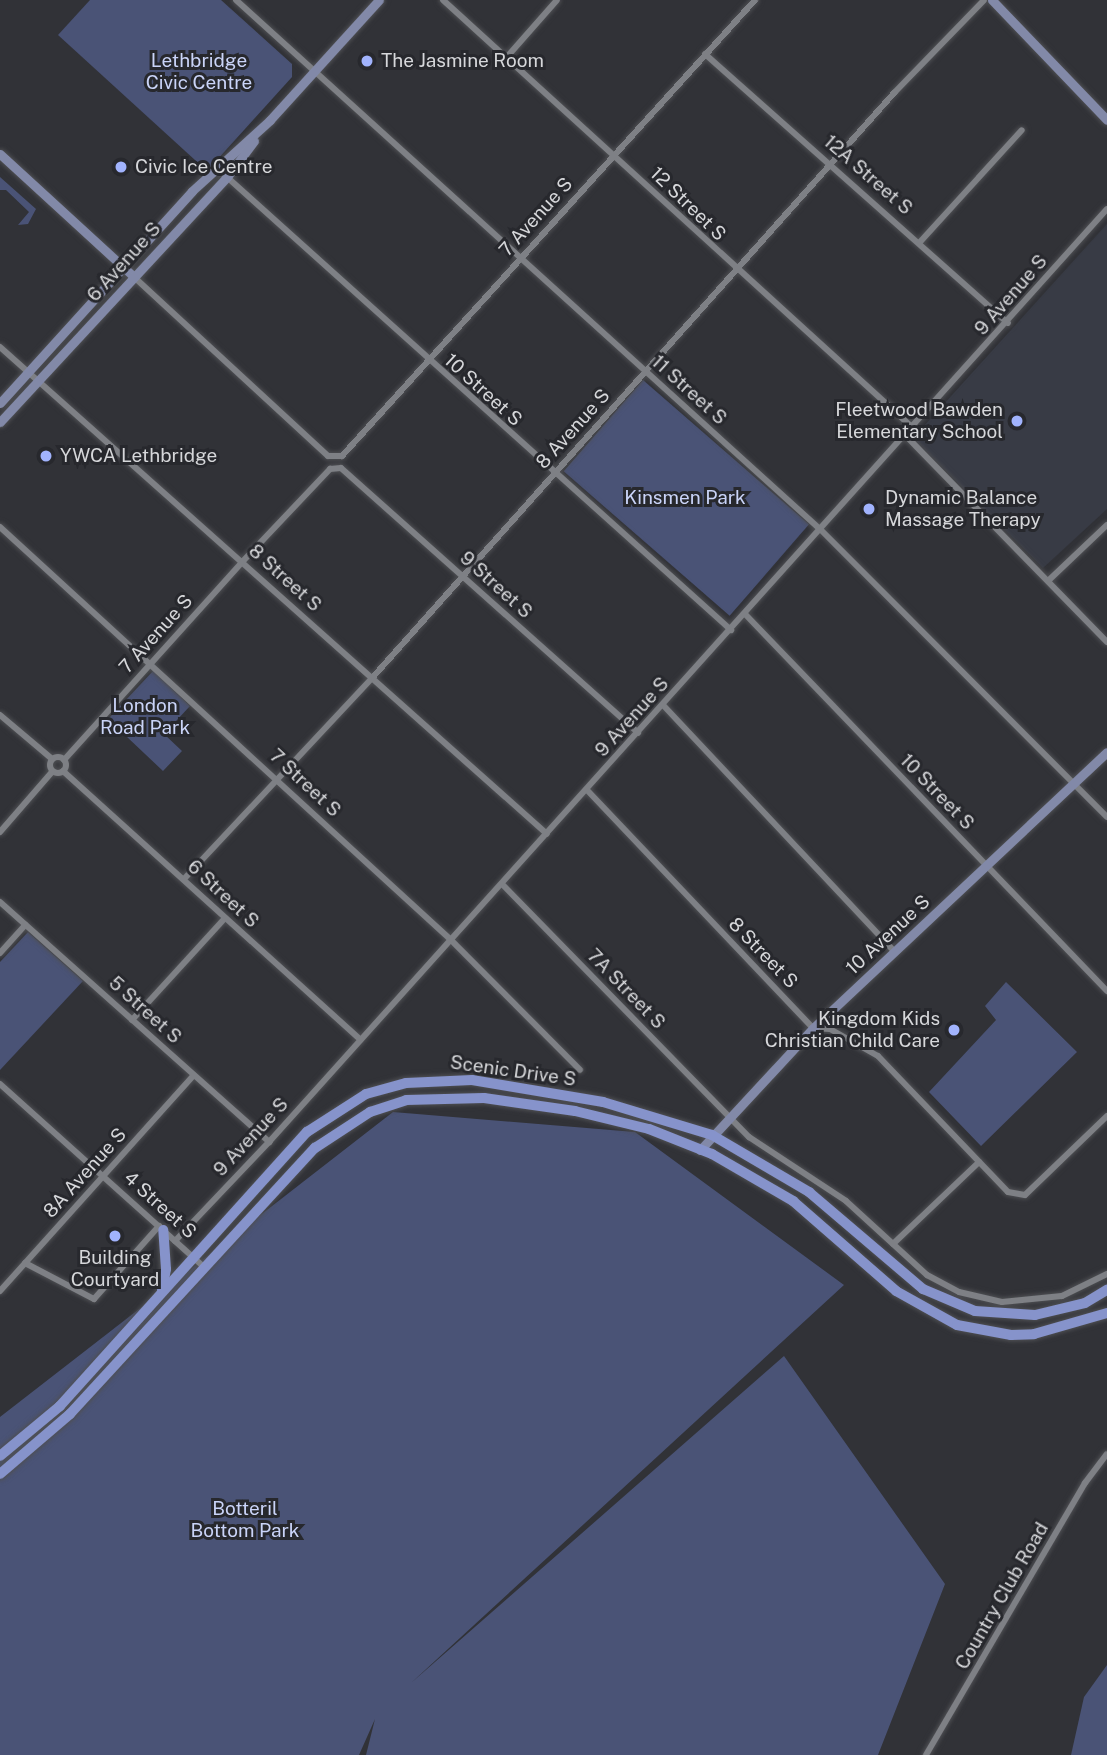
<!DOCTYPE html>
<html>
<head>
<meta charset="utf-8">
<style>
	body { margin:0 }
	#map { position:relative; width:1107px; height:1755px; overflow:hidden; background:#313237; font-family:"Public Sans",sans-serif }
	div>[style] { position:absolute }
	.built>* { inset:0; background:#383b45 }
	.green>* { inset:0; background:#4a5376; transform-origin:0 0 }
	.roads { filter:drop-shadow(0 0 2px #4e4f53) drop-shadow(0 0 2px #4e4f53) }
	.street>* { height:6px; margin:-3px; padding:0 3px; transform-origin:3px; border-radius:3px; background:#7e8085 }
	.street>.ring { margin:-3px; padding:0; box-sizing:content-box; background:none; border:6px solid #7e8085; border-radius:50% }
	.secondary>* { height:9px; margin:-4.5px; padding:0 4.5px; transform-origin:4.5px; border-radius:4.5px; background:#8289a8 }
	.primary>* { height:10px; margin:-5px; padding:0 5px; transform-origin:5px; border-radius:5px; background:#8693cb }
	.dots>* { width:19px; height:19px; translate:-50% -50%; box-sizing:border-box; border:4px solid #27282d; border-radius:50% }
	span { translate:-50% -50%; white-space:nowrap; text-align:center; line-height:1.15; -webkit-text-stroke:6px #27282d; paint-order:stroke }
	.park-label { font-size:19px; color:#cad4f8 }
	.poi-label { font-size:19px; color:#d6d7da }
	.left { translate:0 -50%; text-align:left }
	.right { translate:-100% -50%; text-align:right }
	.street-label { font-size:19px; color:#d6d7da }
</style>
</head>
<body>
<div id="map">
	<div class="built">
		<i style="clip-path:polygon(1107px 224px,1107px 509px,1043px 568px,913px 438px)"></i>
	</div>
	<div class="green">
		<i style="clip-path:polygon(90px 0,221px 0,292px 64px,292px 77px,207px 171px,58px 35px)"></i>
		<i style="clip-path:polygon(0 177px,36px 209px,28px 224px,18px 225px,29px 212px,6px 190px,0 190px)"></i>
		<i style="left:643px;top:380px;width:220px;height:121px;rotate:41deg"></i>
		<i style="clip-path:polygon(153px 671px,190px 706px,164px 734px,182px 751px,163px 771px,108px 719px)"></i>
		<i style="clip-path:polygon(28px 932px,83px 981px,0 1070px,0 962px)"></i>
		<i style="clip-path:polygon(1006px 982px,1077px 1052px,981px 1146px,929px 1092px,996px 1020px,985px 1006px)"></i>
		<i style="clip-path:polygon(393px 1112px,635px 1132px,844px 1285px,411px 1683px,784px 1356px,945px 1584px,878px 1755px,366px 1755px,375px 1719px,359px 1755px,0 1755px,0 1417px)"></i>
		<i style="clip-path:polygon(1107px 1665px,1107px 1755px,1071px 1755px,1084px 1697px)"></i>
	</div>
	<div class="roads">
		<div class="street">
			<i style="left:236px;top:0;width:789px;rotate:42.18deg"></i>
			<i style="left:821px;top:530px;width:405px;rotate:45.1deg"></i>
			<i style="left:443px;top:0;width:636px;rotate:42.32deg"></i>
			<i style="left:705px;top:54px;width:405px;rotate:41.6deg"></i>
			<i style="left:506px;top:58px;width:77px;rotate:-48.7deg"></i>
			<i style="left:218px;top:169px;width:690px;rotate:41.94deg"></i>
			<i style="left:920px;top:242px;width:151px;rotate:-47.7deg"></i>
			<i style="left:134px;top:277px;width:264px;rotate:42.7deg"></i>
			<i style="left:328px;top:456px;width:14px"></i>
			<i style="left:342px;top:456px;width:615px;rotate:-47.83deg"></i>
			<i style="left:0;top:347px;width:732px;rotate:41.68deg"></i>
			<i style="left:906px;top:436px;width:288px;rotate:45.7deg"></i>
			<i style="left:0;top:527px;width:612px;rotate:42.48deg"></i>
			<i style="left:451px;top:940px;width:183px;rotate:45.2deg"></i>
			<i style="left:1049px;top:580px;width:80px;rotate:-43.5deg"></i>
			<i style="left:745px;top:614px;width:523px;rotate:46.16deg"></i>
			<i style="left:663px;top:705px;width:339px;rotate:46.8deg"></i>
			<i style="left:0;top:715px;width:68px;rotate:40.2deg"></i>
			<i class="ring" style="left:50px;top:757px;width:10px;height:10px"></i>
			<i style="left:64px;top:760px;width:268px;rotate:-48deg"></i>
			<i style="left:243px;top:561px;width:127px;rotate:-46.6deg"></i>
			<i style="left:330px;top:469px;width:11px;rotate:-5deg"></i>
			<i style="left:341px;top:468px;width:398px;rotate:41.7deg"></i>
			<i style="left:63px;top:771px;width:401px;rotate:42.1deg"></i>
			<i style="left:587px;top:790px;width:328px;rotate:46.5deg"></i>
			<i style="left:813px;top:1028px;width:17px;rotate:3deg"></i>
			<i style="left:830px;top:1029px;width:55px;rotate:29.4deg"></i>
			<i style="left:878px;top:1056px;width:188px;rotate:46.3deg"></i>
			<i style="left:1008px;top:1192px;width:17px;rotate:10deg"></i>
			<i style="left:1025px;top:1195px;width:114px;rotate:-43.9deg"></i>
			<i style="left:0;top:832px;width:79px;rotate:-49.1deg"></i>
			<i style="left:184px;top:879px;width:277px;rotate:-46.9deg"></i>
			<i style="left:373px;top:677px;width:783px;rotate:-48.26deg"></i>
			<i style="left:894px;top:93px;width:129px;rotate:-45.9deg"></i>
			<i style="left:502px;top:884px;width:354px;rotate:45.7deg"></i>
			<i style="left:749px;top:1137px;width:116px;rotate:33.4deg"></i>
			<i style="left:846px;top:1201px;width:110px;rotate:42.4deg"></i>
			<i style="left:927px;top:1275px;width:36px;rotate:28deg"></i>
			<i style="left:959px;top:1292px;width:44px;rotate:13.1deg"></i>
			<i style="left:1002px;top:1302px;width:60px;rotate:-5.7deg"></i>
			<i style="left:1062px;top:1296px;width:50px;rotate:-26.1deg"></i>
			<i style="left:0;top:902px;width:361px;rotate:41.7deg"></i>
			<i style="left:0;top:953px;width:38px;rotate:-48deg"></i>
			<i style="left:132px;top:1020px;width:138px;rotate:-47.6deg"></i>
			<i style="left:0;top:1084px;width:274px;rotate:41.9deg"></i>
			<i style="left:175px;top:1241px;width:137px;rotate:-46.5deg"></i>
			<i style="left:269px;top:1142px;width:1254px;rotate:-48.07deg"></i>
			<i style="left:893px;top:1244px;width:119px;rotate:-43.6deg"></i>
			<i style="left:25px;top:1263px;width:78px;rotate:27.6deg"></i>
			<i style="left:94px;top:1299px;width:98px;rotate:-48.3deg"></i>
			<i style="left:0;top:1291px;width:290px;rotate:-48.1deg"></i>
			<i style="left:926px;top:1755px;width:315px;rotate:-59.7deg"></i>
			<i style="left:1085px;top:1483px;width:36px;rotate:-53deg"></i>
		</div>
		<div class="secondary">
			<i style="left:992px;top:0;width:166px;rotate:46.2deg"></i>
			<i style="left:0;top:154px;width:182px;rotate:42.5deg"></i>
			<i style="left:0;top:403px;width:286px;rotate:-47.8deg"></i>
			<i style="left:192px;top:191px;width:105px;rotate:-42.3deg"></i>
			<i style="left:270px;top:120px;width:162px;rotate:-47.8deg"></i>
			<i style="left:0;top:422px;width:334px;rotate:-47.2deg"></i>
			<i style="left:227px;top:177px;width:45px;rotate:-53.1deg"></i>
			<i style="left:700px;top:1150px;width:166px;rotate:-47.2deg"></i>
			<i style="left:813px;top:1028px;width:403px;rotate:-43.2deg"></i>
		</div>
		<div class="primary">
			<i style="left:162px;top:1290px;width:21px;rotate:-79deg"></i>
			<i style="left:166px;top:1269px;width:39px;rotate:-94deg"></i>
			<i style="left:0;top:1456px;width:78px;rotate:-39.8deg"></i>
			<i style="left:60px;top:1406px;width:369px;rotate:-48deg"></i>
			<i style="left:307px;top:1132px;width:70px;rotate:-32.8deg"></i>
			<i style="left:366px;top:1094px;width:41px;rotate:-15.4deg"></i>
			<i style="left:406px;top:1083px;width:66px;rotate:-2.6deg"></i>
			<i style="left:472px;top:1080px;width:133px;rotate:9.5deg"></i>
			<i style="left:603px;top:1102px;width:114px;rotate:16.8deg"></i>
			<i style="left:712px;top:1135px;width:113px;rotate:30.4deg"></i>
			<i style="left:809px;top:1192px;width:150px;rotate:40.4deg"></i>
			<i style="left:923px;top:1289px;width:56px;rotate:22.9deg"></i>
			<i style="left:975px;top:1311px;width:60px;rotate:3.8deg"></i>
			<i style="left:1035px;top:1315px;width:51px;rotate:-13.5deg"></i>
			<i style="left:1085px;top:1303px;width:26px;rotate:-31deg"></i>
			<i style="left:0;top:1474px;width:92px;rotate:-40.6deg"></i>
			<i style="left:70px;top:1414px;width:362px;rotate:-47.4deg"></i>
			<i style="left:315px;top:1148px;width:66px;rotate:-33.2deg"></i>
			<i style="left:370px;top:1112px;width:38px;rotate:-18deg"></i>
			<i style="left:406px;top:1100px;width:78px;rotate:-1.5deg"></i>
			<i style="left:484px;top:1098px;width:92px;rotate:8.1deg"></i>
			<i style="left:575px;top:1111px;width:76px;rotate:13.7deg"></i>
			<i style="left:649px;top:1129px;width:68px;rotate:21.6deg"></i>
			<i style="left:712px;top:1154px;width:94px;rotate:30.1deg"></i>
			<i style="left:793px;top:1201px;width:137px;rotate:41.1deg"></i>
			<i style="left:896px;top:1291px;width:70px;rotate:29.1deg"></i>
			<i style="left:957px;top:1325px;width:55px;rotate:10.5deg"></i>
			<i style="left:1011px;top:1335px;width:23px;rotate:-2deg"></i>
			<i style="left:1034px;top:1334px;width:76px;rotate:-16deg"></i>
		</div>
	</div>
	<div class="dots">
		<i style="left:367px;top:61px;background:#a1b3fd"></i>
		<i style="left:121px;top:167px;background:#a1b3fd"></i>
		<i style="left:1017px;top:421px;background:#a1b3fd"></i>
		<i style="left:46px;top:456px;background:#a1b3fd"></i>
		<i style="left:869px;top:509px;background:#a1b3fd"></i>
		<i style="left:954px;top:1030px;background:#a1b3fd"></i>
		<i style="left:115px;top:1236px;background:#a1b3fd"></i>
	</div>
	<div class="park-label">
		<span style="left:199px;top:72px">Lethbridge<br>Civic Centre</span>
		<span style="left:685px;top:498px">Kinsmen Park</span>
		<span style="left:145px;top:717px">London<br>Road Park</span>
		<span style="left:245px;top:1520px">Botteril<br>Bottom Park</span>
	</div>
	<div class="poi-label">
		<span class="left" style="left:381px;top:61px">The Jasmine Room</span>
		<span class="left" style="left:135px;top:167px">Civic Ice Centre</span>
		<span class="right" style="left:1003px;top:421px">Fleetwood Bawden<br>Elementary School</span>
		<span class="left" style="left:60px;top:456px">YWCA Lethbridge</span>
		<span class="left" style="left:885px;top:509px">Dynamic Balance<br>Massage Therapy</span>
		<span class="right" style="left:940px;top:1030px">Kingdom Kids<br>Christian Child Care</span>
		<span style="left:115px;top:1269px">Building<br>Courtyard</span>
	</div>
	<div class="street-label">
		<span style="left:868px;top:175px;rotate:41deg">12A Street S</span>
		<span style="left:688px;top:204px;rotate:44deg">12 Street S</span>
		<span style="left:536px;top:217px;rotate:-48deg">7 Avenue S</span>
		<span style="left:124px;top:262px;rotate:-48deg">6 Avenue S</span>
		<span style="left:1011px;top:295px;rotate:-49deg">9 Avenue S</span>
		<span style="left:483px;top:390px;rotate:42deg">10 Street S</span>
		<span style="left:689px;top:390px;rotate:42deg">11 Street S</span>
		<span style="left:573px;top:429px;rotate:-48deg">8 Avenue S</span>
		<span style="left:285px;top:578px;rotate:42deg">8 Street S</span>
		<span style="left:496px;top:585px;rotate:42deg">9 Street S</span>
		<span style="left:156px;top:634px;rotate:-48deg">7 Avenue S</span>
		<span style="left:632px;top:717px;rotate:-48deg">9 Avenue S</span>
		<span style="left:305px;top:783px;rotate:43deg">7 Street S</span>
		<span style="left:937px;top:792px;rotate:46deg">10 Street S</span>
		<span style="left:223px;top:894px;rotate:43deg">6 Street S</span>
		<span style="left:888px;top:935px;rotate:-43deg">10 Avenue S</span>
		<span style="left:763px;top:953px;rotate:46deg">8 Street S</span>
		<span style="left:626px;top:989px;rotate:46deg">7A Street S</span>
		<span style="left:145px;top:1010px;rotate:42deg">5 Street S</span>
		<span style="left:513px;top:1071px;rotate:8deg">Scenic Drive S</span>
		<span style="left:251px;top:1137px;rotate:-47deg">9 Avenue S</span>
		<span style="left:85px;top:1173px;rotate:-48deg">8A Avenue S</span>
		<span style="left:160px;top:1205px;rotate:42deg">4 Street S</span>
		<span style="left:1002px;top:1596px;rotate:-60deg">Country Club Road</span>
	</div>
</div>
</body>
</html>
